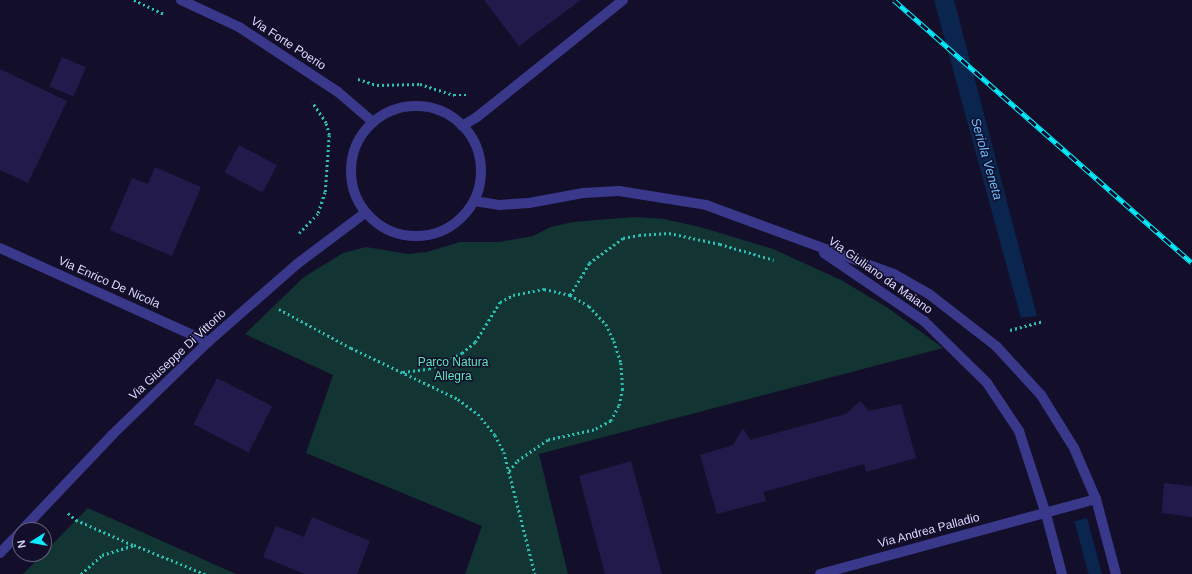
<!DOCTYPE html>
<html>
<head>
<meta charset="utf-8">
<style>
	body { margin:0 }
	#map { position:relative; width:1192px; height:574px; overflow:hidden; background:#130f2a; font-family:Arial,sans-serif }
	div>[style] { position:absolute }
	.green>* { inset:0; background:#123432 }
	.water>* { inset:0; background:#0a254e; transform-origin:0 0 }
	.building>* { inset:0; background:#231a4c; transform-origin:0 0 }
	.path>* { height:2.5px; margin-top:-1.25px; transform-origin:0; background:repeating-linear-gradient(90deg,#2bc1b3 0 2px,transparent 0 5px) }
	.minor>* { height:10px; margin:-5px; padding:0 5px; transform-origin:5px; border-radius:5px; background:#39388b }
	.minor>.ring { margin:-5px; padding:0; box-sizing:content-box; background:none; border:10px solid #39388b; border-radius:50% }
	.rail>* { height:4.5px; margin-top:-2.25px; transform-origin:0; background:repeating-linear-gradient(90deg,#130f2a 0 9px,#04eeff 0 18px); box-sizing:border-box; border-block:1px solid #04eeff }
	span { translate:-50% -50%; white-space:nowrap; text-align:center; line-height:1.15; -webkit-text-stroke:3px #130f2a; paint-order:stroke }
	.street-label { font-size:12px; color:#dcd8ff }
	.park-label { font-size:12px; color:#5ee6bf }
	.water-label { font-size:13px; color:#66bdff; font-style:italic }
	.north { position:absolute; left:12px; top:522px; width:40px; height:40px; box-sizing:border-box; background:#130f2a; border:1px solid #635f7f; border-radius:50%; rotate:259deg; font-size:11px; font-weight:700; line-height:16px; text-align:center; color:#dcd8ff }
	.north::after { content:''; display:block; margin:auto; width:14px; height:18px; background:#04eeff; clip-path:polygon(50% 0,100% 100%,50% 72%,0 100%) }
</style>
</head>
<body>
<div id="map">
	<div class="green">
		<i style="clip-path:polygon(634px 217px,664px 219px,700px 227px,773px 249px,841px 280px,888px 308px,943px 348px,539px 454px,568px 574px,465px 574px,482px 526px,306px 453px,333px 375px,245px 334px,304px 277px,343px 253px,366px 247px,408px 254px,427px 252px,460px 242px,499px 242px,533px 236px,551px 227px,573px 222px)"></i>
		<i style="clip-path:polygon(88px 508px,236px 574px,23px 574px)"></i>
	</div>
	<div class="water">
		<i style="clip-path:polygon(934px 0,954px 0,1037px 316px,1021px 318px)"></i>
		<i style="left:1087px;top:518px;width:58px;height:13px;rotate:75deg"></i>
	</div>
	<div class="building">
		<i style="clip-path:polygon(484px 0,581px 0,519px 46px)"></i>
		<i style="left:62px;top:57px;width:26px;height:32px;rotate:23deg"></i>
		<i style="clip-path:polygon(0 69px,67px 101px,28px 183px,0 170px)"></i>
		<i style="left:239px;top:145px;width:43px;height:31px;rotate:28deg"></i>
		<i style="clip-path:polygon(155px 167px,201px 187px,172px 256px,110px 230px,132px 178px,148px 184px)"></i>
		<i style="left:217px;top:378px;width:62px;height:52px;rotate:27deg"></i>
		<i style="clip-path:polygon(860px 401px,869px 411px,901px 404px,916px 458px,866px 472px,864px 464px,763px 492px,766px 501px,717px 514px,700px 455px,733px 445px,743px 428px,750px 440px,846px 414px)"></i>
		<i style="clip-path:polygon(631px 461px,662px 574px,605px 574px,579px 476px)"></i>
		<i style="clip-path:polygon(1164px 483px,1192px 486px,1192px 517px,1162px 513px)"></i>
		<i style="clip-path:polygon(312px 517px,370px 541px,357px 574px,305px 574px,263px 557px,276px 526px,304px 537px)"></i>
	</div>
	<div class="path">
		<i style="left:134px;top:0;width:33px;rotate:25deg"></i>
		<i style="left:358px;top:79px;width:20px;rotate:18deg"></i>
		<i style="left:377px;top:85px;width:43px;rotate:-1.3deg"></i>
		<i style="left:420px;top:84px;width:36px;rotate:18deg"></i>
		<i style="left:454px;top:95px;width:14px"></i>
		<i style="left:299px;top:233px;width:28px;rotate:-46deg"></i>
		<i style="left:318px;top:213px;width:22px;rotate:-72deg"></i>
		<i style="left:325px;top:192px;width:57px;rotate:-86deg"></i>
		<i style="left:329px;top:135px;width:12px;rotate:-104deg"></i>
		<i style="left:326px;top:123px;width:25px;rotate:-124deg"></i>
		<i style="left:570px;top:295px;width:37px;rotate:-59deg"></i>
		<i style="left:589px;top:263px;width:42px;rotate:-36.3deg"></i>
		<i style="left:623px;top:238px;width:16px;rotate:-11deg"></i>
		<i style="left:639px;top:235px;width:30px;rotate:-4deg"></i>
		<i style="left:669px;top:233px;width:52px;rotate:12.2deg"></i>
		<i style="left:720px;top:244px;width:56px;rotate:16.5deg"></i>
		<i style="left:279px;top:309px;width:82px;rotate:28.4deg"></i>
		<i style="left:351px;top:348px;width:119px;rotate:25.5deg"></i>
		<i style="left:458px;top:399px;width:25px;rotate:37deg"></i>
		<i style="left:478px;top:414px;width:27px;rotate:51deg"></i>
		<i style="left:495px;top:435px;width:19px;rotate:62deg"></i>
		<i style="left:504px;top:452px;width:126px;rotate:75.7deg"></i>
		<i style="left:1010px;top:330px;width:35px;rotate:-15deg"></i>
		<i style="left:403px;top:372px;width:26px;rotate:-7deg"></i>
		<i style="left:429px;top:369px;width:37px;rotate:-26deg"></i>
		<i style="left:462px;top:353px;width:17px;rotate:-40deg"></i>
		<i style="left:475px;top:342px;width:47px;rotate:-58deg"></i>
		<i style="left:500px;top:302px;width:15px;rotate:-28deg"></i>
		<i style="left:513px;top:295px;width:32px;rotate:-11deg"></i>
		<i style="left:544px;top:289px;width:27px;rotate:13deg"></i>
		<i style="left:570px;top:295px;width:22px;rotate:30deg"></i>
		<i style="left:589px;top:306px;width:25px;rotate:47deg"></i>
		<i style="left:606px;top:324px;width:19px;rotate:65deg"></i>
		<i style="left:614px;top:341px;width:23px;rotate:72deg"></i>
		<i style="left:621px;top:363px;width:26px;rotate:86deg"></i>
		<i style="left:623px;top:389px;width:17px;rotate:103deg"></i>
		<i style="left:619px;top:406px;width:17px;rotate:118deg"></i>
		<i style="left:611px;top:421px;width:19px;rotate:152deg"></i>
		<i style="left:594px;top:430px;width:47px;rotate:167.7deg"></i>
		<i style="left:548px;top:440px;width:38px;rotate:145deg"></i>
		<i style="left:517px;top:462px;width:13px;rotate:129deg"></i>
		<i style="left:68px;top:513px;width:11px;rotate:41deg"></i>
		<i style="left:76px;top:520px;width:62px;rotate:23.7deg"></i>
		<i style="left:81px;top:574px;width:28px;rotate:-42deg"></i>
		<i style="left:102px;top:555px;width:34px;rotate:-17deg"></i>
		<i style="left:134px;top:545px;width:77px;rotate:22.2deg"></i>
	</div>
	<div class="minor">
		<i style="left:181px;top:0;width:64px;rotate:25deg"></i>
		<i style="left:239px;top:27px;width:118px;rotate:33.3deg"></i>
		<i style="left:338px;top:92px;width:46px;rotate:40.6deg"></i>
		<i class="ring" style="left:351px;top:106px;width:120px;height:120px"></i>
		<i style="left:462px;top:126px;width:17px;rotate:-31deg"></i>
		<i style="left:477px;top:117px;width:187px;rotate:-38.7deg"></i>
		<i style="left:474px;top:201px;width:25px;rotate:9deg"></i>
		<i style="left:499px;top:205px;width:30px;rotate:-4deg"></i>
		<i style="left:529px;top:203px;width:55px;rotate:-10.5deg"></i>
		<i style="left:583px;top:193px;width:36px;rotate:-3deg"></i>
		<i style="left:619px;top:191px;width:88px;rotate:9.1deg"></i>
		<i style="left:706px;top:205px;width:200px;rotate:20.2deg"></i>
		<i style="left:894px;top:274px;width:40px;rotate:29.7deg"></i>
		<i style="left:929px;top:294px;width:85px;rotate:37.8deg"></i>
		<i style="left:996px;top:346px;width:67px;rotate:47.4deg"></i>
		<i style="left:1041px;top:395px;width:62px;rotate:58.1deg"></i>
		<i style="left:1074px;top:448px;width:56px;rotate:66.7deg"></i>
		<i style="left:1096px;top:499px;width:78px;rotate:75.1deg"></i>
		<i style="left:0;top:248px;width:228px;rotate:24.3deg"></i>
		<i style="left:824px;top:253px;width:121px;rotate:34.2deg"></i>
		<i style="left:924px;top:321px;width:88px;rotate:44.5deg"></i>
		<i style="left:987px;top:383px;width:58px;rotate:56.3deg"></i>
		<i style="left:1019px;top:431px;width:87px;rotate:72deg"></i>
		<i style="left:1046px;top:514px;width:62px;rotate:75.1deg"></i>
		<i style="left:22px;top:530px;width:131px;rotate:-46.5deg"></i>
		<i style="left:112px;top:435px;width:134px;rotate:-44.1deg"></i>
		<i style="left:208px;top:342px;width:118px;rotate:-41.2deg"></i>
		<i style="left:297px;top:264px;width:85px;rotate:-36.9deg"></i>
		<i style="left:0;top:553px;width:29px;rotate:-46deg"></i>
		<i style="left:820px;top:574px;width:286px;rotate:-15.2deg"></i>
	</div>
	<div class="rail">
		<i style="left:894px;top:0;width:397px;rotate:41.4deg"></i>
	</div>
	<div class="street-label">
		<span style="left:288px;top:44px;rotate:33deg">Via Forte Poerio</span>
		<span style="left:880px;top:276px;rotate:35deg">Via Giuliano da Maiano</span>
		<span style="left:109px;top:283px;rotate:24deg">Via Enrico De Nicola</span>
		<span style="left:178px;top:355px;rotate:-43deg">Via Giuseppe Di Vittorio</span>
		<span style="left:929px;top:531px;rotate:-15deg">Via Andrea Palladio</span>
	</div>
	<div class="park-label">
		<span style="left:453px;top:370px">Parco Natura<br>Allegra</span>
	</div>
	<div class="water-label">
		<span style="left:986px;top:159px;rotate:74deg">Seriola Veneta</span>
	</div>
	<div class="north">N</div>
</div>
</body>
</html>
